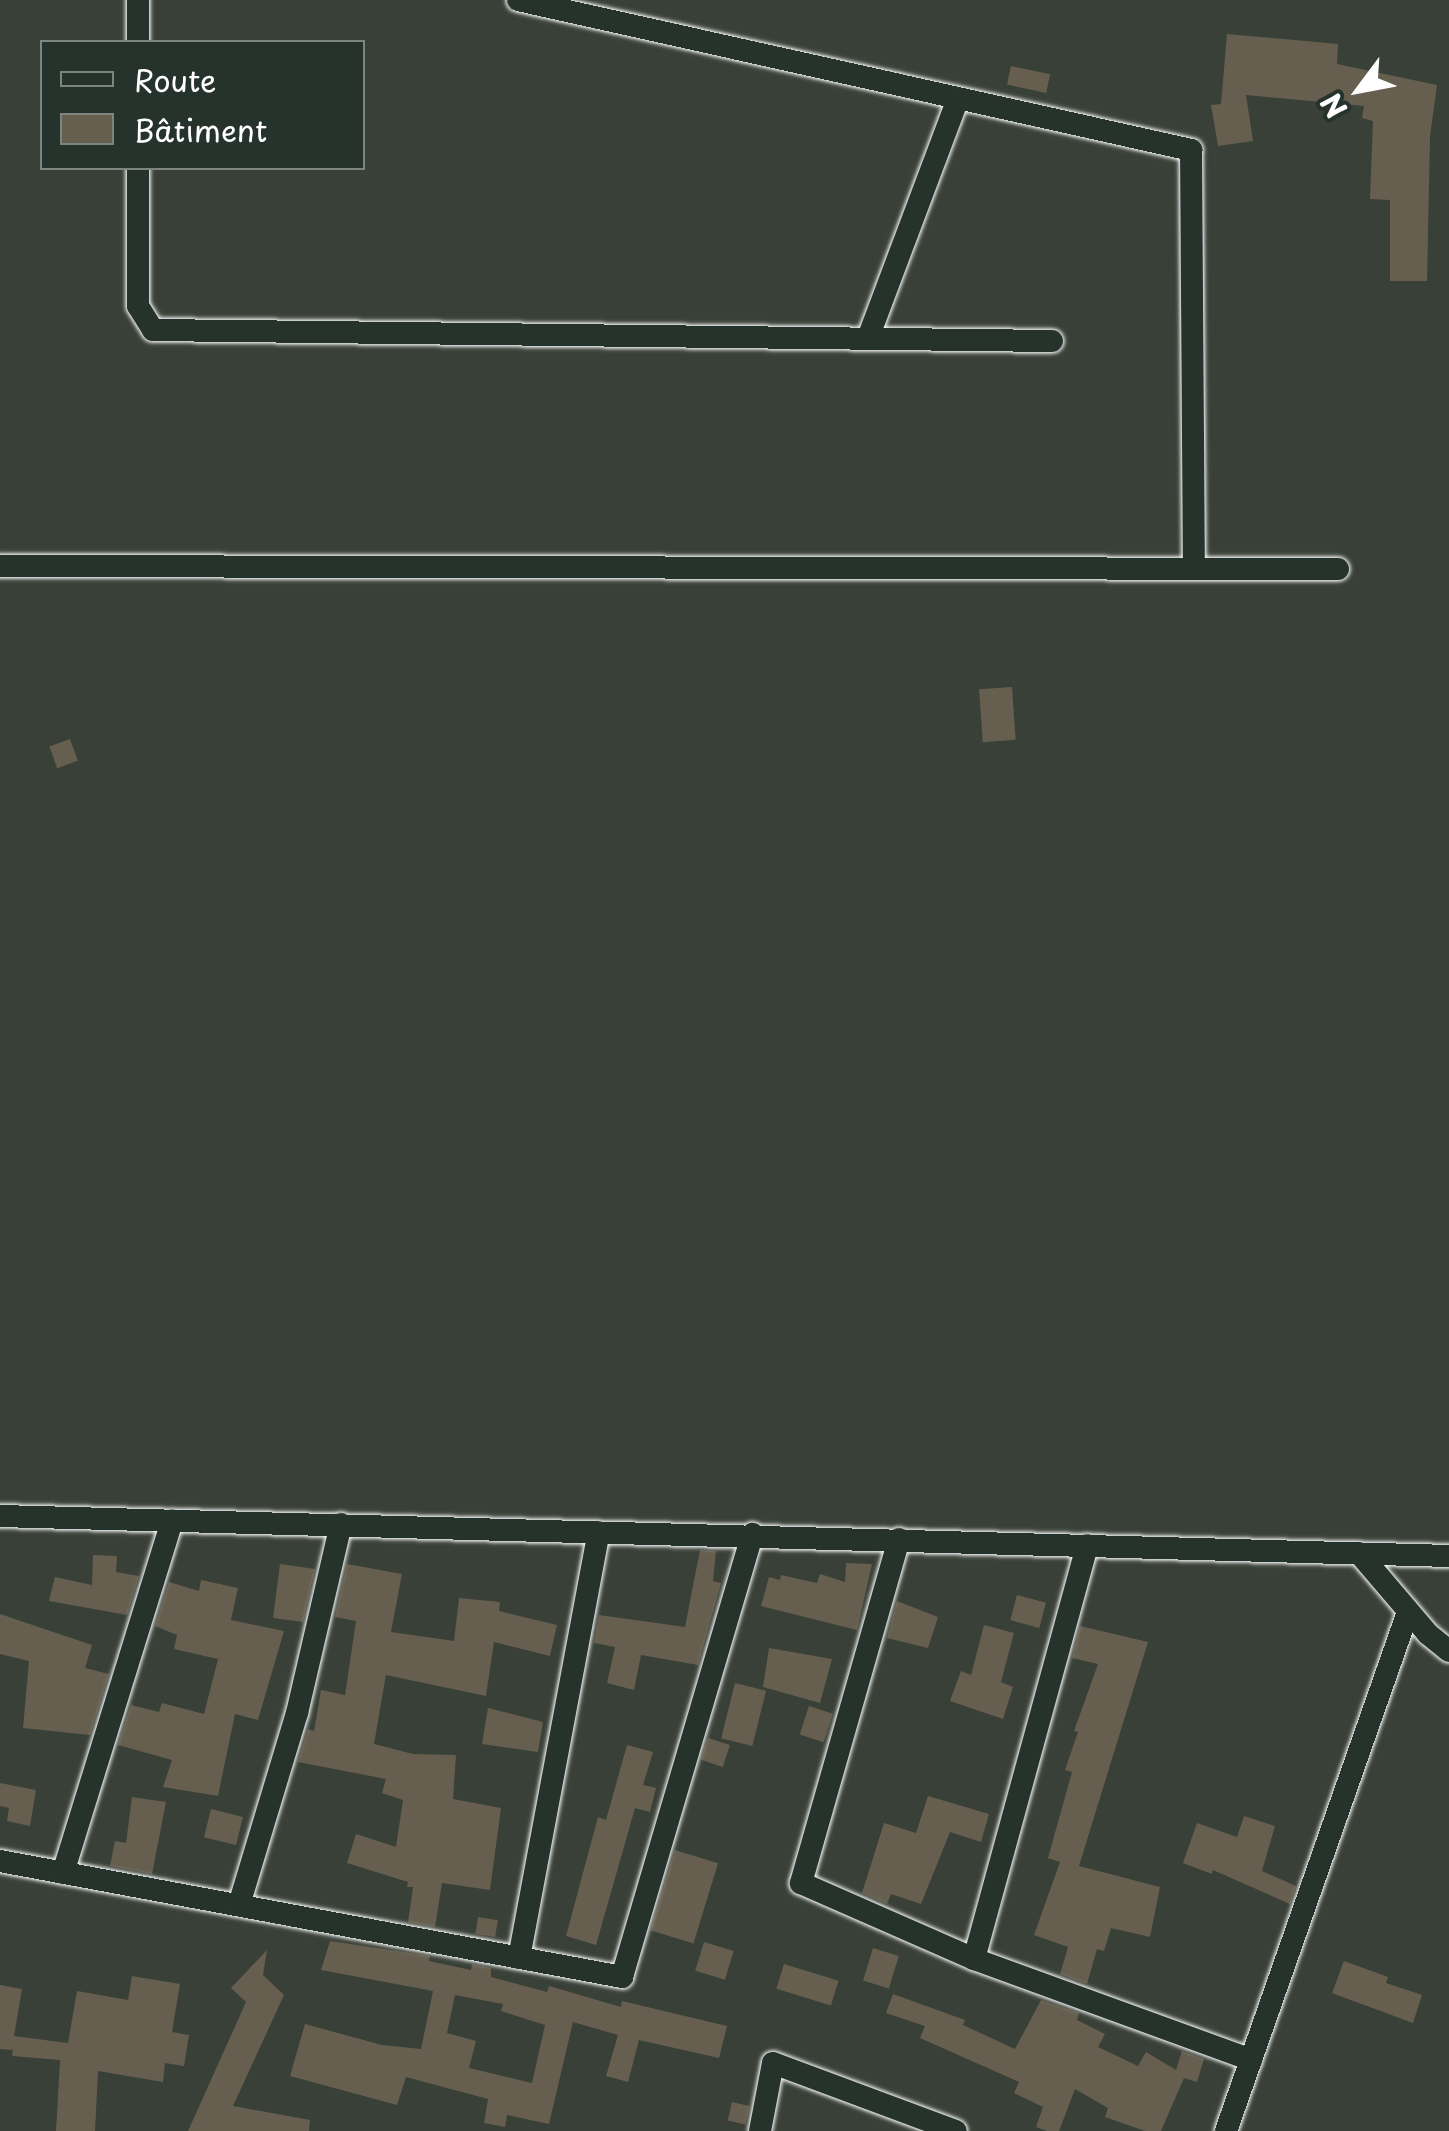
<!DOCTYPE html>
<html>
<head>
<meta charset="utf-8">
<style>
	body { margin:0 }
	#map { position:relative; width:1449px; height:2131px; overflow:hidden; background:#394037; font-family:"Playpen Sans",sans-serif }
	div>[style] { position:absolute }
	.building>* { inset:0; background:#665f4f; transform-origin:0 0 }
	.roads { filter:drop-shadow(0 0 2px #fff) drop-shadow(0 0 2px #fff) }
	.minor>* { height:22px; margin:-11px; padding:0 11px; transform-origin:11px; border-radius:11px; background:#26332d }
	span { translate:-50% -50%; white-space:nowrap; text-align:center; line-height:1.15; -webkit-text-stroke:10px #26332d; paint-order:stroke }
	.legend { position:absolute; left:40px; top:40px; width:325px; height:130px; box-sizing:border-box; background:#26332d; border:2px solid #7d8581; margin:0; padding:12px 18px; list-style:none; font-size:30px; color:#fff }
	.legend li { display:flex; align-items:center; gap:20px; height:50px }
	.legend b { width:50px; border:2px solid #7d8581 }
	.north { position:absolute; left:1309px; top:40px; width:100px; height:100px; -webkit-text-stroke:8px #26332d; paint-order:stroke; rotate:238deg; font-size:28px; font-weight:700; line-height:40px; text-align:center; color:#fff }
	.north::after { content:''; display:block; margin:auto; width:35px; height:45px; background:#fff; clip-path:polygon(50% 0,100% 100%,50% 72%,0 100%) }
</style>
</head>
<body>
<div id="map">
	<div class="building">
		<i style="clip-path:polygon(1227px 34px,1338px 44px,1337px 64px,1437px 85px,1430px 136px,1427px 281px,1390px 281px,1390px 200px,1370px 199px,1373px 121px,1362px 118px,1364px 106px,1246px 95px,1253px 141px,1218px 146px,1211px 105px,1221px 104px)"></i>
		<i style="left:1011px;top:66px;width:40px;height:19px;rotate:12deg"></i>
		<i style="left:1012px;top:687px;width:53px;height:33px;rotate:86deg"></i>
		<i style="left:70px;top:739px;width:23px;height:22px;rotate:70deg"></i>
		<i style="clip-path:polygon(700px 1550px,716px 1551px,713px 1581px,721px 1583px,698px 1665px,641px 1655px,634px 1690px,607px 1683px,615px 1647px,594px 1643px,599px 1615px,685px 1627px)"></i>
		<i style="clip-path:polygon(93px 1555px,117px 1556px,116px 1572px,139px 1576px,127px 1615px,49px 1601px,55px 1577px,92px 1585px)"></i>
		<i style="clip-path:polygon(846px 1563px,872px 1564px,857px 1630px,761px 1606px,769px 1577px,780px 1580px,781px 1575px,817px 1583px,820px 1574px,845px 1582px)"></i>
		<i style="clip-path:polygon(280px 1564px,315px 1569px,303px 1622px,273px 1618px)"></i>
		<i style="clip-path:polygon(347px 1564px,402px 1574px,391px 1632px,454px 1641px,459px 1598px,500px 1602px,499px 1611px,557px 1625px,550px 1656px,494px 1642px,486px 1696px,386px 1675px,374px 1744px,413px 1754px,456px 1755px,453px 1799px,501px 1808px,490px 1890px,442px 1883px,435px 1927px,408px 1922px,413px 1887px,407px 1887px,408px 1882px,347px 1863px,356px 1834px,396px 1847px,403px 1800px,382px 1793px,386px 1779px,298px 1762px,308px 1729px,314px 1731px,321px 1690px,345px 1695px,356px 1621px,335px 1617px)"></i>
		<i style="clip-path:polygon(201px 1580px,238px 1588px,231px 1620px,284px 1631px,258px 1720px,235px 1714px,218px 1796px,163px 1787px,172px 1760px,118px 1745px,131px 1705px,159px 1712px,162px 1703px,204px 1714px,218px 1659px,174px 1649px,177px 1635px,155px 1626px,169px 1582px,199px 1591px)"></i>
		<i style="left:1017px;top:1595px;width:30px;height:26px;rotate:15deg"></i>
		<i style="clip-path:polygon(897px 1601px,938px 1617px,928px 1648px,887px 1638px)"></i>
		<i style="clip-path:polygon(0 1614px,92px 1645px,85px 1668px,109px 1674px,90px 1735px,23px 1728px,29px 1661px,0 1654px)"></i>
		<i style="clip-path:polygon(984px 1625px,1014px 1633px,1001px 1682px,1013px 1687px,1003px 1719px,950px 1701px,961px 1671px,971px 1675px)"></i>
		<i style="clip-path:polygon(1080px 1626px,1148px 1642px,1079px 1866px,1160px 1887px,1150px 1937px,1111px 1928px,1104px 1951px,1097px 1949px,1087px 1984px,1060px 1974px,1068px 1947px,1034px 1935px,1060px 1862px,1048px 1858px,1072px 1772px,1065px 1770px,1078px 1732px,1074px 1731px,1098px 1664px,1072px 1658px)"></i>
		<i style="clip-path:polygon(769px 1648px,832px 1659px,820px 1703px,763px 1687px)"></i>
		<i style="left:735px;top:1683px;width:32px;height:57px;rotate:14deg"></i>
		<i style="left:809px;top:1706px;width:25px;height:30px;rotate:18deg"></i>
		<i style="clip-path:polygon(488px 1708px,543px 1722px,538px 1752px,482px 1744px)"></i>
		<i style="left:708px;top:1738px;width:23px;height:23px;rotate:18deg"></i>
		<i style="clip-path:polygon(627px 1745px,653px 1752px,643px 1785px,656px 1788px,650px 1812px,635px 1808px,596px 1945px,566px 1936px,598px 1817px,606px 1820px)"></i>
		<i style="clip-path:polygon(0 1783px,36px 1790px,30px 1826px,7px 1821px,9px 1808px,0 1806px)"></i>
		<i style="clip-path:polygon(928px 1796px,989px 1814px,981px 1842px,950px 1832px,921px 1904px,891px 1894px,887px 1904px,862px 1893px,884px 1823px,916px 1833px)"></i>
		<i style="clip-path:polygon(132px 1797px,166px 1802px,152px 1874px,110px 1866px,115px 1841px,126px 1843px)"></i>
		<i style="left:211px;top:1809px;width:33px;height:29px;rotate:14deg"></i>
		<i style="clip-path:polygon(1244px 1816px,1275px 1826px,1262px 1871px,1296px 1886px,1290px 1904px,1213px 1870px,1212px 1874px,1183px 1863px,1197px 1823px,1237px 1837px)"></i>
		<i style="left:675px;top:1850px;width:45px;height:84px;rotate:17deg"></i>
		<i style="left:478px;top:1917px;width:20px;height:17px;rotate:9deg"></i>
		<i style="clip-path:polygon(evenodd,330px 1941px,430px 1956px,429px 1961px,471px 1970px,472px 1964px,491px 1968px,491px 1977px,547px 1992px,549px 1986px,621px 2007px,622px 2001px,727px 2026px,719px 2058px,639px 2040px,628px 2082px,606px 2076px,618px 2035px,573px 2022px,549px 2124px,507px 2115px,505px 2127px,484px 2123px,488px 2099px,406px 2077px,397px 2105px,290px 2076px,305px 2024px,382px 2045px,421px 2049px,433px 1991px,321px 1970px,330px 1941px,455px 1995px,503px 2004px,501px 2011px,545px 2025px,532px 2083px,469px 2068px,476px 2041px,447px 2033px,455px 1995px)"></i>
		<i style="left:704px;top:1942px;width:31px;height:30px;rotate:17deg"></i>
		<i style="left:873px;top:1948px;width:27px;height:34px;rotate:17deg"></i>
		<i style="clip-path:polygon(267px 1950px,263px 1975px,284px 1995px,233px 2106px,310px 2120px,309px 2131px,188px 2131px,246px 2002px,231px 1988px)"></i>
		<i style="clip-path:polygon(1344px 1961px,1388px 1977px,1386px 1983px,1422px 1995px,1413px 2023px,1332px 1993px)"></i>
		<i style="left:784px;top:1964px;width:57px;height:26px;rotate:17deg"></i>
		<i style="clip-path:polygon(132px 1976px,180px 1984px,172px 2032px,189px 2035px,184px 2066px,165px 2063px,163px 2082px,98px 2071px,95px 2131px,56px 2131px,60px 2060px,12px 2056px,13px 2045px,12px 2050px,0 2049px,0 1985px,22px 1989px,14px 2036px,68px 2043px,77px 1991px,128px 2000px)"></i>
		<i style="clip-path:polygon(893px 1994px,965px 2020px,963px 2025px,1015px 2049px,1041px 2000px,1079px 2013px,1077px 2020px,1105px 2034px,1098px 2047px,1138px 2066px,1146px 2052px,1176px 2070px,1182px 2051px,1204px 2059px,1197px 2082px,1184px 2078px,1161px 2131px,1145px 2131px,1105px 2117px,1108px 2108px,1075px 2089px,1059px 2131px,1047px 2131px,1036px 2127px,1043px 2107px,1014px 2093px,1019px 2082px,920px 2038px,925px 2026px,886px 2013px)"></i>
		<i style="left:732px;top:2102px;width:18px;height:19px;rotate:13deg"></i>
	</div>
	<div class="roads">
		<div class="minor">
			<i style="left:518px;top:0;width:690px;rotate:12.56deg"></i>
			<i style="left:1191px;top:150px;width:419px;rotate:89.6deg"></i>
			<i style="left:138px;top:42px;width:42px;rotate:-90deg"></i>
			<i style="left:138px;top:168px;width:138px;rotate:90deg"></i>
			<i style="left:138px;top:306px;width:28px;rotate:58deg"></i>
			<i style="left:153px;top:330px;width:899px;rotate:0.7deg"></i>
			<i style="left:868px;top:338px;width:253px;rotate:-69.4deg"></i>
			<i style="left:0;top:566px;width:1338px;rotate:0.13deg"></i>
			<i style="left:0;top:1516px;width:1450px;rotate:1.58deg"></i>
			<i style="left:899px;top:1539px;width:358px;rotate:105.9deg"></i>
			<i style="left:801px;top:1883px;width:189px;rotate:23.7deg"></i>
			<i style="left:974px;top:1959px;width:295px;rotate:20deg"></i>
			<i style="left:1359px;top:1553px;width:106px;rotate:49.6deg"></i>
			<i style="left:1428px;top:1634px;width:27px;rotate:39deg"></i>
			<i style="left:0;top:1861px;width:633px;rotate:10.56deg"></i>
			<i style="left:622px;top:1977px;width:462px;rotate:-73.6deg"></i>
			<i style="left:63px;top:1873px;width:369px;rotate:-72.8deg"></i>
			<i style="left:239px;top:1905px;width:201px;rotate:-73.2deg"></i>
			<i style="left:297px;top:1713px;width:194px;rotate:-76.9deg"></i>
			<i style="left:519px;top:1958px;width:433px;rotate:-79.4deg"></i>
			<i style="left:974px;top:1959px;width:429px;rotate:-74.7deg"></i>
			<i style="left:760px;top:2131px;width:69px;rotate:-79.2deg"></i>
			<i style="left:773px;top:2063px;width:195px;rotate:20.4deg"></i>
			<i style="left:1226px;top:2131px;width:550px;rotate:-70.68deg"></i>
		</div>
	</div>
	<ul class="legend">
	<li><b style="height:12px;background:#26332d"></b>Route</li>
	<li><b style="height:28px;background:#665f4f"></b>Bâtiment</li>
	</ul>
	<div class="north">N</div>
</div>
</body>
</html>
